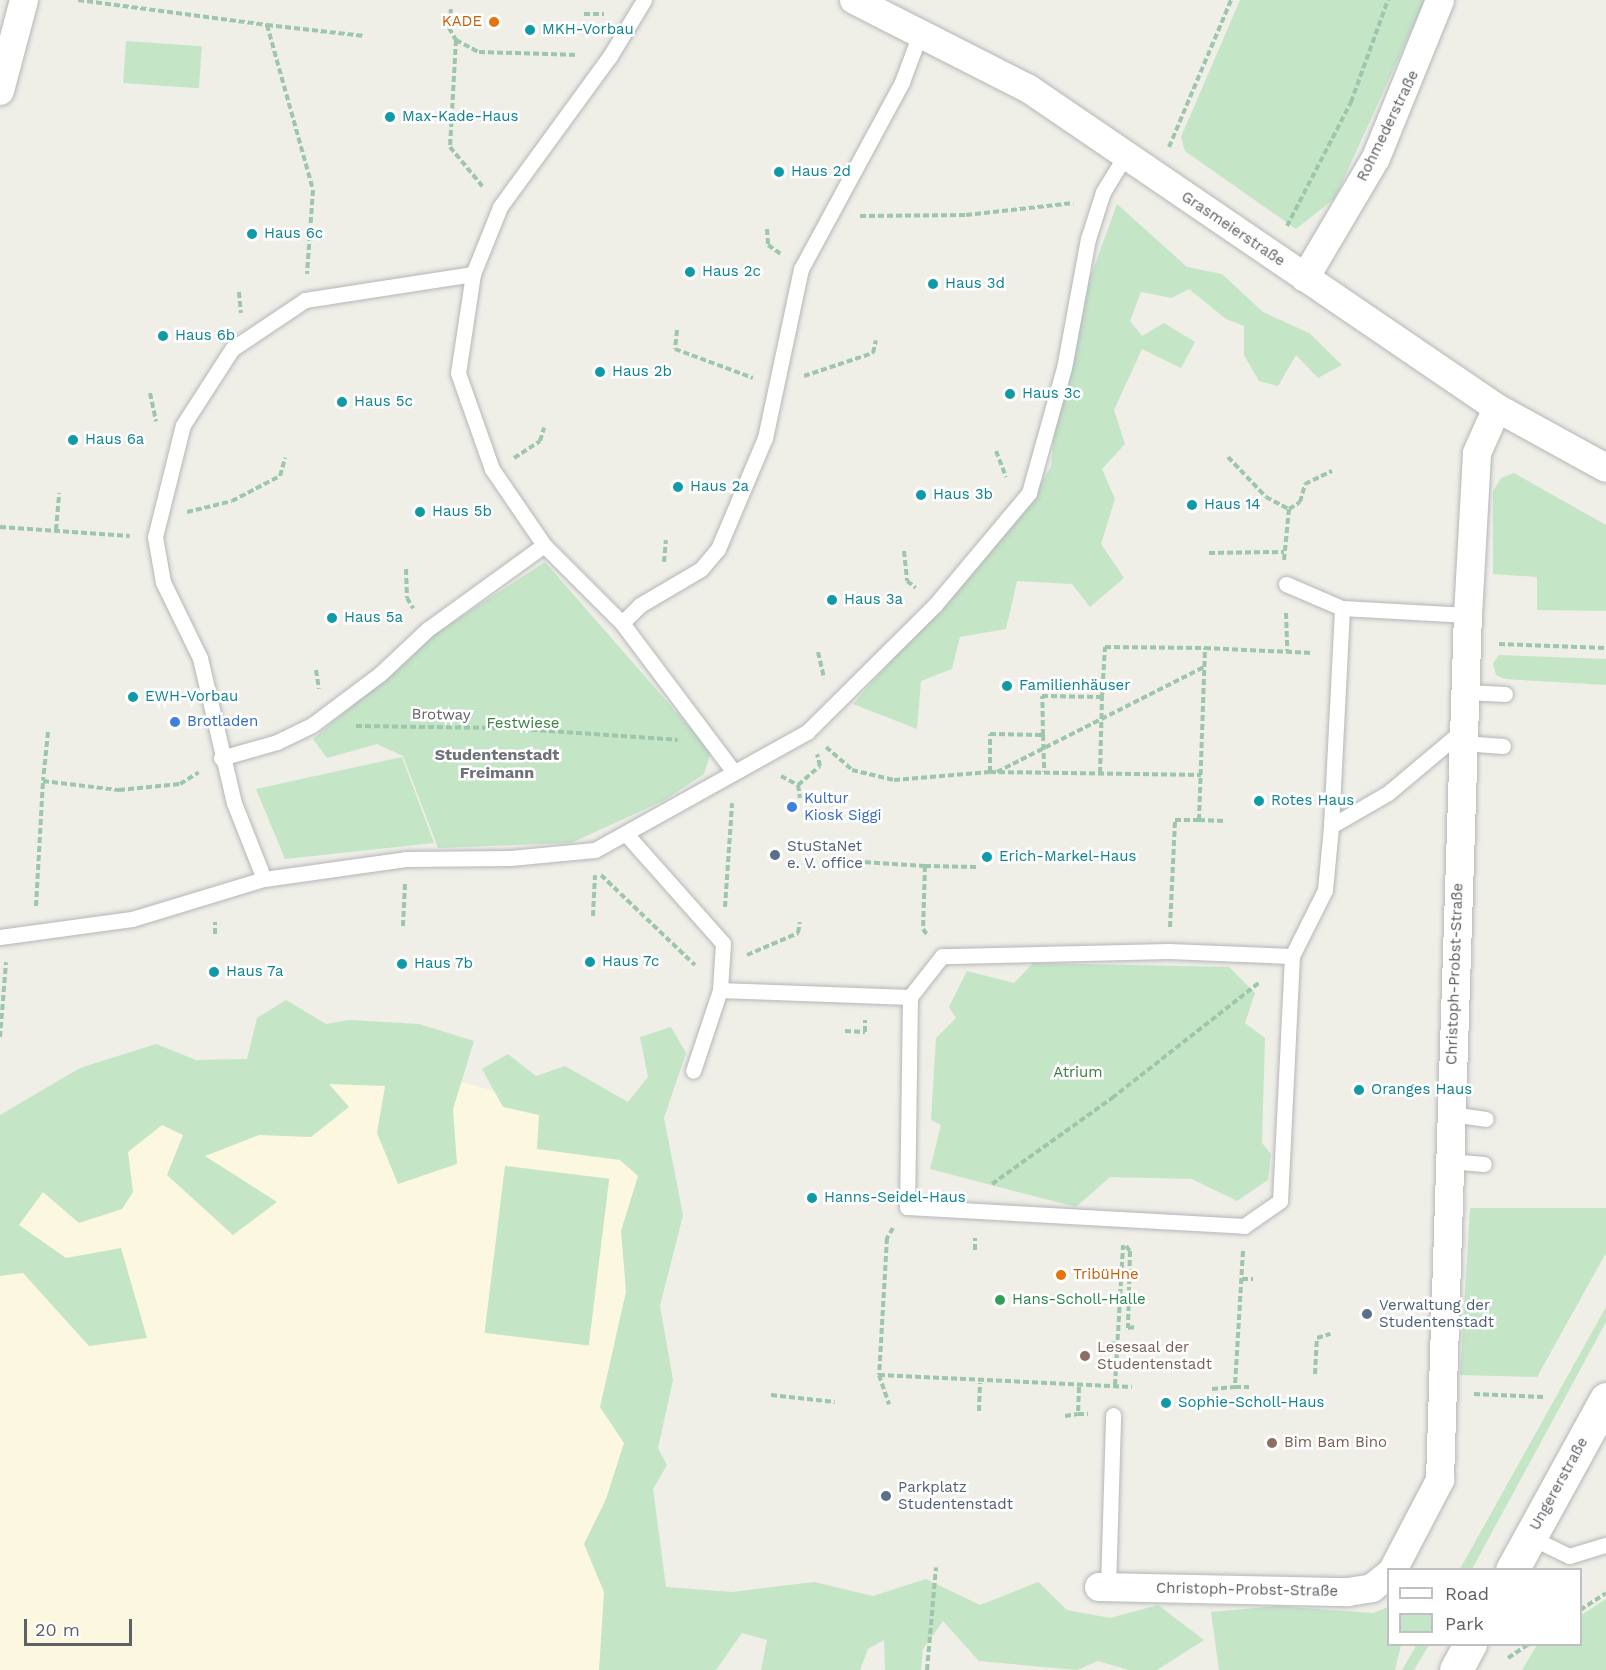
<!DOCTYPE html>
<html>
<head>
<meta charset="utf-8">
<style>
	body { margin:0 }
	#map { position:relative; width:1606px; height:1670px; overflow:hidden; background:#efeee7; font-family:"Work Sans",sans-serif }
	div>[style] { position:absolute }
	.commercial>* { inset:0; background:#fcf7df }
	.green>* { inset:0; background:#c5e5c7; transform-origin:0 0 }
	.path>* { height:4px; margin-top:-2px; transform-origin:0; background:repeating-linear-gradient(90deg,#9ec6ad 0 6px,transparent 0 9px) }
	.roads { filter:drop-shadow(0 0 2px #b4b6ba) drop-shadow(0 0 2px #b4b6ba) }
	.lane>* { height:15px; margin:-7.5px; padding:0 7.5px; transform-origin:7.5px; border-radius:7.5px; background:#fff }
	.street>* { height:28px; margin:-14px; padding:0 14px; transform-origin:14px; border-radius:14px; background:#fff }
	.secondary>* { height:33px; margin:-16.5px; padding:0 16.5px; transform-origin:16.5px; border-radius:16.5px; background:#fff }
	.dots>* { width:16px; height:16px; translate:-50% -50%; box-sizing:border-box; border:3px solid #fff; border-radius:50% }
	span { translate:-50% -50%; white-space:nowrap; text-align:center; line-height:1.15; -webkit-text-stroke:5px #fff; paint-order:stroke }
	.food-label { font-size:15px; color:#c56008 }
	.right { translate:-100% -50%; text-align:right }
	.left { translate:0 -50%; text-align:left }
	.culture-label { font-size:15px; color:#0d838f }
	.street-label { font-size:15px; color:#5e6166 }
	.shop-label { font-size:15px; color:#366cbe }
	.park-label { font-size:15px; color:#3a8042 }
	.service-label { font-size:15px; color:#4e5e75 }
	.leisure-label { font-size:15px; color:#27864d }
	.education-label { font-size:15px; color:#785e54 }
	.neighbourhood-label { font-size:16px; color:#6f7378; font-weight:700 }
	.legend { position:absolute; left:1387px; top:1568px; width:195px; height:78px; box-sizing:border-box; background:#fff; border:2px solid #bfc0c2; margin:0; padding:8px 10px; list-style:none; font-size:18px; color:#5e6166 }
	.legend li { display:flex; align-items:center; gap:12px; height:30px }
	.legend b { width:30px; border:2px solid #bfc0c2 }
	.scale { position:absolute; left:24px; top:1619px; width:108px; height:27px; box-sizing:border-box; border:3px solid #5e6166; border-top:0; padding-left:8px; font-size:18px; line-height:21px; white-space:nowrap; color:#5e6166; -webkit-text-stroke:4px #fff; paint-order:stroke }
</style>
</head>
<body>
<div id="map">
	<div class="commercial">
		<i style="clip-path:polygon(380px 1059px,657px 1136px,631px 1670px,0 1670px,0 1149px)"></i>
	</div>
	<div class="green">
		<i style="clip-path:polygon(1240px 0,1425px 0,1335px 198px,1296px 229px,1185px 151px,1181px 137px)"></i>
		<i style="left:126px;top:41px;width:76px;height:42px;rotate:4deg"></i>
		<i style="clip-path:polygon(1117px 204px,1187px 267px,1222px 274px,1263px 312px,1309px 333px,1342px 365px,1318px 378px,1296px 355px,1278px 386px,1259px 381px,1244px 355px,1244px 326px,1226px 319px,1189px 289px,1172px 298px,1141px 292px,1130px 321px,1142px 336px,1164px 323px,1195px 342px,1181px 368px,1142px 349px,1114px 410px,1125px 444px,1102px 469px,1115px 499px,1101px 544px,1124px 578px,1090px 607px,1072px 584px,1017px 581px,1006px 629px,960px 637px,952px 669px,921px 681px,917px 729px,853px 704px,1017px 519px,1051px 467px,1055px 422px,1068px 387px,1090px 278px)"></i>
		<i style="clip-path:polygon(1514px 473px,1606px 525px,1606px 611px,1537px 610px,1537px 577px,1493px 574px,1493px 491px,1501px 478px)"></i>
		<i style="clip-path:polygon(545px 562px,711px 752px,704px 774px,663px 801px,571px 843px,438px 848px,403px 756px,377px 744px,327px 758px,313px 739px,436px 633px)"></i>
		<i style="clip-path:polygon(1499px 655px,1606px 659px,1606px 685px,1505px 679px,1496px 675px,1493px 663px)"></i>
		<i style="clip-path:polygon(402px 757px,434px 843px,285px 859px,256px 789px)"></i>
		<i style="clip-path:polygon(1033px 963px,1229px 967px,1255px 993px,1245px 1023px,1265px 1038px,1262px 1143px,1271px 1154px,1268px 1180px,1237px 1201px,1192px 1179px,1110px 1177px,1076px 1207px,930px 1169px,941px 1125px,931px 1120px,936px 1038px,956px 1018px,949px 1007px,967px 971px,1014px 983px)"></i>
		<i style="clip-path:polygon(286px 1000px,326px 1024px,349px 1020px,419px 1024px,474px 1041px,453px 1109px,457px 1164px,398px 1184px,377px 1133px,385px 1086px,329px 1084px,349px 1107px,311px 1137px,259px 1135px,205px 1156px,277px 1202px,233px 1235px,167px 1175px,183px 1135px,162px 1125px,128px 1152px,133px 1192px,122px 1209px,79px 1223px,43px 1192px,19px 1225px,66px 1258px,121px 1248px,147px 1338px,89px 1346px,23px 1273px,0 1276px,0 1115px,80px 1068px,156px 1044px,196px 1060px,247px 1059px,257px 1018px)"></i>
		<i style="clip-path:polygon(671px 1027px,686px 1053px,664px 1118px,683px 1215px,660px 1306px,673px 1380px,658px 1448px,667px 1465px,653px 1489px,666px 1587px,732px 1592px,814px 1582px,873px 1596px,926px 1579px,980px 1605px,1038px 1582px,1067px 1610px,1110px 1618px,1158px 1605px,1204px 1640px,1157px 1670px,1129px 1670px,1098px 1661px,1077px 1670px,979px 1661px,943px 1621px,923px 1649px,921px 1670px,885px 1670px,884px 1640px,868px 1649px,860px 1670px,761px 1670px,767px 1640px,742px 1633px,716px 1670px,599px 1670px,604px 1592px,584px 1544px,606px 1499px,624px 1443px,600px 1407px,626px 1292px,621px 1231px,638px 1176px,620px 1160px,537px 1149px,539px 1115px,503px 1107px,482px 1069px,508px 1054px,536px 1076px,565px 1066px,628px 1102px,648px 1077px,640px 1037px)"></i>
		<i style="left:505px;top:1166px;width:105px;height:168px;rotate:7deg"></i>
		<i style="clip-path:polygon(1470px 1208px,1606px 1208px,1606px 1253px,1537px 1377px,1460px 1375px)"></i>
		<i style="clip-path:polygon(1606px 1307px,1606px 1322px,1472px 1569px,1460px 1569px)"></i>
		<i style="clip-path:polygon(1606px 1599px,1606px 1670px,1522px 1670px,1537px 1645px,1580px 1644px,1581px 1615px)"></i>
		<i style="clip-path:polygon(1277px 1606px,1373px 1613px,1388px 1607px,1388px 1644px,1401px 1645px,1395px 1670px,1219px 1670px,1211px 1612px)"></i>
		<i style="clip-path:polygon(1417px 1644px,1429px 1645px,1414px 1670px,1402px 1670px)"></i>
	</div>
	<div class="path">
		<i style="left:78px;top:0;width:191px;rotate:7.5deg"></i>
		<i style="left:267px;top:25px;width:171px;rotate:74.4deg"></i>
		<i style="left:313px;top:190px;width:84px;rotate:94.1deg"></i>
		<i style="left:451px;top:9px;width:19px;rotate:96deg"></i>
		<i style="left:449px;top:28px;width:14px;rotate:60deg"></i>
		<i style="left:456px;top:40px;width:26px;rotate:28deg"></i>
		<i style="left:479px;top:52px;width:99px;rotate:1.7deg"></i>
		<i style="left:584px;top:14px;width:20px"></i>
		<i style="left:267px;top:25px;width:98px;rotate:6.5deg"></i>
		<i style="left:456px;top:40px;width:107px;rotate:93.2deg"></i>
		<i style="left:450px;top:147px;width:52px;rotate:50.5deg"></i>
		<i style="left:1169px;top:147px;width:160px;rotate:-67.1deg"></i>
		<i style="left:860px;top:216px;width:106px;rotate:-0.5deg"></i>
		<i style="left:966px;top:215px;width:108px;rotate:-6.4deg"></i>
		<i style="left:1287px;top:226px;width:140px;rotate:-62.7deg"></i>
		<i style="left:1351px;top:102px;width:109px;rotate:-70.1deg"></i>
		<i style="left:767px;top:229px;width:16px;rotate:86deg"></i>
		<i style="left:768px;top:245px;width:16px;rotate:35deg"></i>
		<i style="left:239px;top:292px;width:21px;rotate:85deg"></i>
		<i style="left:677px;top:330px;width:19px;rotate:96deg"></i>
		<i style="left:675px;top:349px;width:83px;rotate:20.4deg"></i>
		<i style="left:804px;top:376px;width:73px;rotate:-18.4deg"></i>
		<i style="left:873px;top:353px;width:13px;rotate:-77deg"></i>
		<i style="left:150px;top:393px;width:29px;rotate:78deg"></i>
		<i style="left:996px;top:451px;width:28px;rotate:69deg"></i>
		<i style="left:1228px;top:457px;width:55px;rotate:46.5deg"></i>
		<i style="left:1266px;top:497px;width:26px;rotate:28deg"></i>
		<i style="left:1289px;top:509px;width:13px;rotate:-32deg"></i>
		<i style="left:1300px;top:502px;width:19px;rotate:-74deg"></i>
		<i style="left:1305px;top:484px;width:30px;rotate:-26deg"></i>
		<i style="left:514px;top:458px;width:31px;rotate:-33deg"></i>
		<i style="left:540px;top:441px;width:14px;rotate:-73deg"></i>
		<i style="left:187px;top:512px;width:46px;rotate:-13.7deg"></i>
		<i style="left:232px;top:501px;width:54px;rotate:-27.5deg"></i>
		<i style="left:280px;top:476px;width:19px;rotate:-74deg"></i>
		<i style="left:0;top:527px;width:130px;rotate:4deg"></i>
		<i style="left:56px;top:530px;width:37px;rotate:-85deg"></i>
		<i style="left:904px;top:551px;width:30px;rotate:84deg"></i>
		<i style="left:907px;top:581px;width:11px;rotate:38deg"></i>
		<i style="left:1209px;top:553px;width:75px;rotate:-0.8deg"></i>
		<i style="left:1284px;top:560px;width:51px;rotate:-84.4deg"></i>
		<i style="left:664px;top:562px;width:22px;rotate:-85deg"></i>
		<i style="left:406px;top:569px;width:29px;rotate:88deg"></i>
		<i style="left:407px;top:598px;width:12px;rotate:59deg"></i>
		<i style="left:1286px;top:613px;width:38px;rotate:88deg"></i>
		<i style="left:1499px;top:644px;width:107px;rotate:2.1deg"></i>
		<i style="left:818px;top:652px;width:27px;rotate:77deg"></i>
		<i style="left:316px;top:670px;width:19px;rotate:81deg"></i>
		<i style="left:356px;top:726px;width:148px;rotate:0.8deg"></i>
		<i style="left:504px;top:728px;width:174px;rotate:3.9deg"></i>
		<i style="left:48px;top:732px;width:49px;rotate:95.8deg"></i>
		<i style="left:43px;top:781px;width:77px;rotate:6.8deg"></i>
		<i style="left:119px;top:790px;width:61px;rotate:-5.6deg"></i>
		<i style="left:180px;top:784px;width:22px;rotate:-32deg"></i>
		<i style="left:1043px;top:735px;width:37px;rotate:88deg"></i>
		<i style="left:826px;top:747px;width:35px;rotate:41deg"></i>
		<i style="left:852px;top:770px;width:43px;rotate:13.4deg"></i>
		<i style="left:894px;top:780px;width:96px;rotate:-4.8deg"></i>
		<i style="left:990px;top:772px;width:211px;rotate:0.8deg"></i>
		<i style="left:990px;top:772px;width:38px;rotate:-90deg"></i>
		<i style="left:990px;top:734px;width:53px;rotate:1.1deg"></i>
		<i style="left:1043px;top:735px;width:39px;rotate:-91deg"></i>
		<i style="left:1042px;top:696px;width:60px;rotate:1deg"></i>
		<i style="left:1102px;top:697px;width:50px;rotate:-86.6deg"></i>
		<i style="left:1105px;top:647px;width:100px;rotate:0.6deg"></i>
		<i style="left:997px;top:772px;width:232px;rotate:-26.9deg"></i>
		<i style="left:1100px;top:773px;width:76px;rotate:-88.5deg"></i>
		<i style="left:781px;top:776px;width:19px;rotate:28deg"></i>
		<i style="left:798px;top:785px;width:13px;rotate:81deg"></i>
		<i style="left:798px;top:785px;width:29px;rotate:-41deg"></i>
		<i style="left:820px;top:766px;width:12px;rotate:-104deg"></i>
		<i style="left:1199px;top:820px;width:26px;rotate:2deg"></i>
		<i style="left:847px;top:861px;width:78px;rotate:3.7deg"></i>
		<i style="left:925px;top:866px;width:63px;rotate:91.8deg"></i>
		<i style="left:923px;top:929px;width:9px;rotate:54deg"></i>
		<i style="left:925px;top:866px;width:51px;rotate:1.1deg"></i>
		<i style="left:601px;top:875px;width:130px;rotate:43.8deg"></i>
		<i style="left:36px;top:906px;width:125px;rotate:-86.8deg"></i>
		<i style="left:725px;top:907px;width:104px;rotate:-86.1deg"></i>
		<i style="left:593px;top:916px;width:41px;rotate:-87.2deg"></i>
		<i style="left:403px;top:926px;width:43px;rotate:-87.3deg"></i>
		<i style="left:1170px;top:927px;width:107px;rotate:-87.3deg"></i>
		<i style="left:1175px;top:820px;width:24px"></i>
		<i style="left:1199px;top:820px;width:172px;rotate:-88deg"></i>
		<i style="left:1205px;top:648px;width:108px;rotate:2.7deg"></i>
		<i style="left:215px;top:934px;width:12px;rotate:-90deg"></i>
		<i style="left:747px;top:955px;width:56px;rotate:-23.3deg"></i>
		<i style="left:798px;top:933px;width:11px;rotate:-80deg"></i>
		<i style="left:845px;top:1031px;width:20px;rotate:3deg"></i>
		<i style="left:865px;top:1032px;width:12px;rotate:-90deg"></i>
		<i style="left:0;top:1037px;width:75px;rotate:-85.4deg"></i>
		<i style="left:992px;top:1184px;width:148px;rotate:-35.6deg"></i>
		<i style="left:1112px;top:1098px;width:189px;rotate:-38.1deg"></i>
		<i style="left:893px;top:1228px;width:12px;rotate:121deg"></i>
		<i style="left:887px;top:1238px;width:137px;rotate:93.3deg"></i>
		<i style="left:879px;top:1375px;width:253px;rotate:2.7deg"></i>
		<i style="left:1126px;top:1246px;width:6px;rotate:51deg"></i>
		<i style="left:1130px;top:1251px;width:77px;rotate:91.5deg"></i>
		<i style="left:1128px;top:1328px;width:7px;rotate:-8deg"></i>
		<i style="left:975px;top:1250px;width:12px;rotate:-90deg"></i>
		<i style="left:1243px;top:1251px;width:136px;rotate:93.4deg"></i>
		<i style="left:1235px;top:1387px;width:14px"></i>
		<i style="left:1242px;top:1279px;width:11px"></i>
		<i style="left:1110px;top:1343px;width:7px;rotate:8deg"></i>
		<i style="left:1315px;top:1374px;width:36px;rotate:-87deg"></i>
		<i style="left:1317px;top:1338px;width:14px;rotate:-17deg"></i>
		<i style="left:879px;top:1375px;width:31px;rotate:71deg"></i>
		<i style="left:1115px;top:1385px;width:140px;rotate:-86.7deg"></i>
		<i style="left:1079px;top:1387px;width:27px;rotate:92deg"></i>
		<i style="left:1078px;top:1414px;width:10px"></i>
		<i style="left:1212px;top:1389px;width:23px;rotate:-5deg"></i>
		<i style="left:1474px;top:1394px;width:70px;rotate:2.5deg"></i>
		<i style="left:771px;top:1395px;width:64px;rotate:6.2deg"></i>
		<i style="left:979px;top:1411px;width:28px;rotate:-88deg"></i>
		<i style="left:1065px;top:1416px;width:13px;rotate:-9deg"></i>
		<i style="left:1580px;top:1610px;width:31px;rotate:-33deg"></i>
		<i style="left:1508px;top:1658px;width:25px;rotate:-34deg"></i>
		<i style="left:927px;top:1670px;width:103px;rotate:-85deg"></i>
	</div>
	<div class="roads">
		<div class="lane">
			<i style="left:644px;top:0;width:66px;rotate:121.3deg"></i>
			<i style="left:610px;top:56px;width:187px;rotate:126.1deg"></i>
			<i style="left:500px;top:207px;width:72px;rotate:111.9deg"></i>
			<i style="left:473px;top:274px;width:100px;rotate:98.6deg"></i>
			<i style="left:458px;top:373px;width:102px;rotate:70.5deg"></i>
			<i style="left:492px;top:469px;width:92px;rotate:55.6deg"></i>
			<i style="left:544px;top:545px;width:110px;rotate:45deg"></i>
			<i style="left:622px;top:623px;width:186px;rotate:53.1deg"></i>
			<i style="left:1286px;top:584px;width:61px;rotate:23.2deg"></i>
			<i style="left:1342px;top:608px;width:126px;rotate:3.2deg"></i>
			<i style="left:622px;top:623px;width:25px;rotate:-45deg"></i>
			<i style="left:640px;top:605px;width:71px;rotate:-30.5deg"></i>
			<i style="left:701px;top:569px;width:26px;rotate:-50deg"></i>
			<i style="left:718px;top:549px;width:121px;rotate:-67.1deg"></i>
			<i style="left:765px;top:438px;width:173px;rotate:-78deg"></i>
			<i style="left:801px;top:269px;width:213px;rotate:-61.6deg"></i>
			<i style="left:902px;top:82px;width:54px;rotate:-69.6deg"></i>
			<i style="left:1466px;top:692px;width:39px;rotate:3deg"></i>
			<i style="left:1463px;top:743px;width:40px;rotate:4.3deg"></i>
			<i style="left:221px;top:758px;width:58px;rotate:-15.9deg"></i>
			<i style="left:277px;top:742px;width:39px;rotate:-26deg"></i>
			<i style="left:312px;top:725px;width:85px;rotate:-36.9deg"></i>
			<i style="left:380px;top:674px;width:66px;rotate:-43.2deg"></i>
			<i style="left:428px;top:629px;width:143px;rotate:-35.9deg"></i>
			<i style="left:1331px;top:826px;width:218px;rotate:-87.1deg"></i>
			<i style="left:627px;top:835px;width:144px;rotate:48.4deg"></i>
			<i style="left:723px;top:943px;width:47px;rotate:93.7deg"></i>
			<i style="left:720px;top:990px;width:85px;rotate:108.4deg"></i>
			<i style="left:264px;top:879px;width:82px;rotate:-111.5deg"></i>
			<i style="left:234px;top:803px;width:149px;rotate:-103.2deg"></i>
			<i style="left:200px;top:658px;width:85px;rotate:-116deg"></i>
			<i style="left:163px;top:582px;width:46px;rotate:-100.1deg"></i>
			<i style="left:155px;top:537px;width:115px;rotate:-76deg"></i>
			<i style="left:183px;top:425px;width:90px;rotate:-57.2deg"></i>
			<i style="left:232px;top:349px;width:88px;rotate:-33.9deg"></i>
			<i style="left:305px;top:300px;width:170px;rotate:-8.8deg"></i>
			<i style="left:0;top:937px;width:133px;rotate:-7.8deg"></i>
			<i style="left:132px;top:919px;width:138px;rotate:-16.9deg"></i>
			<i style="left:264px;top:879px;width:143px;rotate:-8deg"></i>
			<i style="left:406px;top:859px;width:104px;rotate:-0.6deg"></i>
			<i style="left:510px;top:858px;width:85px;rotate:-5.4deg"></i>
			<i style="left:595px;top:850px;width:243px;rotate:-29.1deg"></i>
			<i style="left:807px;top:732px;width:180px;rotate:-44.8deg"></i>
			<i style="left:935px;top:605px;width:146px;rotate:-50deg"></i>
			<i style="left:1029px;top:493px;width:130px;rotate:-74.4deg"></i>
			<i style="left:1064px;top:368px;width:131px;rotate:-79.5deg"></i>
			<i style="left:1088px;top:239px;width:49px;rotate:-72.3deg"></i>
			<i style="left:1103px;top:192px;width:42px;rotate:-58.6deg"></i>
			<i style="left:1292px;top:956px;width:123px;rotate:-177.7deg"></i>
			<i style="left:1169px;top:951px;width:227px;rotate:178.7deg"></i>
			<i style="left:942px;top:956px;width:52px;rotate:128deg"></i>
			<i style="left:910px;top:997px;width:210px;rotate:90.8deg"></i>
			<i style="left:907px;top:1207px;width:338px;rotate:3.2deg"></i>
			<i style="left:1244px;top:1226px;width:44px;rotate:-34.8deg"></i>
			<i style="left:1280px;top:1201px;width:245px;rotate:-87.2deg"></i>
			<i style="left:1292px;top:956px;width:74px;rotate:-63.4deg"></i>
			<i style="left:1325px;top:890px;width:64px;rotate:-84.6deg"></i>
			<i style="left:1331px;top:826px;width:66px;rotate:-30.1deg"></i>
			<i style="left:1388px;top:793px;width:98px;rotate:-40deg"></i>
			<i style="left:720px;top:990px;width:190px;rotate:2.1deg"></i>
			<i style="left:1451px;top:1114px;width:35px;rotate:8deg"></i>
			<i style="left:1449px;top:1161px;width:35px;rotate:5deg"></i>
			<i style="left:1530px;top:1537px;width:43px;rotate:26deg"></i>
			<i style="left:1569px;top:1556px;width:39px;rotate:-17deg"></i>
			<i style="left:1108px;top:1588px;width:173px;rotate:-88.3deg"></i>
		</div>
		<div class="street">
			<i style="left:854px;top:0;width:196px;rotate:27deg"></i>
			<i style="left:1029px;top:89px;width:566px;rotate:34.28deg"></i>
			<i style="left:1497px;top:408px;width:124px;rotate:28.8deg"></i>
			<i style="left:0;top:91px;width:94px;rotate:-75.2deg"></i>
			<i style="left:1305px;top:278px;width:139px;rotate:-59.4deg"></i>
			<i style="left:1376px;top:158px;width:170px;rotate:-67.9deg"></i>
			<i style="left:1393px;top:1570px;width:102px;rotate:-62.4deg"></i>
			<i style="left:1440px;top:1480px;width:865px;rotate:-88.15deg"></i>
			<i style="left:1468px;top:615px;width:162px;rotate:-86.8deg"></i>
			<i style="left:1477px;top:453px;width:49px;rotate:-66deg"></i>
			<i style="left:1099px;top:1587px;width:249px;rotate:1.2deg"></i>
			<i style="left:1348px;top:1592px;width:24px;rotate:-9deg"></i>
			<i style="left:1372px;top:1588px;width:21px;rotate:-39deg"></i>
		</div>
		<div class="secondary">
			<i style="left:1512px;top:1570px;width:195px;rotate:-61.2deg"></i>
			<i style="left:1456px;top:1670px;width:30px;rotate:-62deg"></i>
		</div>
	</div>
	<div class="dots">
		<i style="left:494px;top:22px;background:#e8710a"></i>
		<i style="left:530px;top:30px;background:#0f9aa8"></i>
		<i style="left:390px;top:117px;background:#0f9aa8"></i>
		<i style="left:779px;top:172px;background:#0f9aa8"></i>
		<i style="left:252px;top:234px;background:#0f9aa8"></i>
		<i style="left:690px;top:272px;background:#0f9aa8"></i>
		<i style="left:933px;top:284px;background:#0f9aa8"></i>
		<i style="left:163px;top:336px;background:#0f9aa8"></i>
		<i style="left:600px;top:372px;background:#0f9aa8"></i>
		<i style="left:1010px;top:394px;background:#0f9aa8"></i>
		<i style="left:342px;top:402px;background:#0f9aa8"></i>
		<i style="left:73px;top:440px;background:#0f9aa8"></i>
		<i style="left:678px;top:487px;background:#0f9aa8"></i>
		<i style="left:921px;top:495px;background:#0f9aa8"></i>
		<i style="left:1192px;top:505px;background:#0f9aa8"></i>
		<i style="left:420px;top:512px;background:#0f9aa8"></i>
		<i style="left:832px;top:600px;background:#0f9aa8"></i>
		<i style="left:332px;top:618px;background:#0f9aa8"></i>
		<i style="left:1007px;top:686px;background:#0f9aa8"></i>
		<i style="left:133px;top:697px;background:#0f9aa8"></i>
		<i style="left:175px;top:722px;background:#3f7fe0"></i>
		<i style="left:1259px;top:801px;background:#0f9aa8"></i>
		<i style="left:792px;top:807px;background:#3f7fe0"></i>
		<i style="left:775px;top:855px;background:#5c6f8a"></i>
		<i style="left:987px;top:857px;background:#0f9aa8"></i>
		<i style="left:590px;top:962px;background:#0f9aa8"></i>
		<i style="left:402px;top:964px;background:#0f9aa8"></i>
		<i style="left:214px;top:972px;background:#0f9aa8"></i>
		<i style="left:1359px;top:1090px;background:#0f9aa8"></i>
		<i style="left:812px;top:1198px;background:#0f9aa8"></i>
		<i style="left:1061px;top:1275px;background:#e8710a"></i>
		<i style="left:1000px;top:1300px;background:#2e9e5b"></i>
		<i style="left:1367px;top:1314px;background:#5c6f8a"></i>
		<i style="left:1085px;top:1356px;background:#8d6e63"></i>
		<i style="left:1166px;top:1403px;background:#0f9aa8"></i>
		<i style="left:1272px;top:1443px;background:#8d6e63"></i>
		<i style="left:886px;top:1496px;background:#5c6f8a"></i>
	</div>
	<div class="food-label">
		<span class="right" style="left:482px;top:22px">KADE</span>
		<span class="left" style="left:1073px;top:1275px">TribüHne</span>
	</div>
	<div class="culture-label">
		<span class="left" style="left:542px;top:30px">MKH-Vorbau</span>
		<span class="left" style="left:402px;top:117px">Max-Kade-Haus</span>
		<span class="left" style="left:791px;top:172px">Haus 2d</span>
		<span class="left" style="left:264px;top:234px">Haus 6c</span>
		<span class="left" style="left:702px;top:272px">Haus 2c</span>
		<span class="left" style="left:945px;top:284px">Haus 3d</span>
		<span class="left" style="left:175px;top:336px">Haus 6b</span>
		<span class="left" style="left:612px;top:372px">Haus 2b</span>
		<span class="left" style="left:1022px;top:394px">Haus 3c</span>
		<span class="left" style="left:354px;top:402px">Haus 5c</span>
		<span class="left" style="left:85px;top:440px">Haus 6a</span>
		<span class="left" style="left:690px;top:487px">Haus 2a</span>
		<span class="left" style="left:933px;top:495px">Haus 3b</span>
		<span class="left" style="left:1204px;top:505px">Haus 14</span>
		<span class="left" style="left:432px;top:512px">Haus 5b</span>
		<span class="left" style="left:844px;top:600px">Haus 3a</span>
		<span class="left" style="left:344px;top:618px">Haus 5a</span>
		<span class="left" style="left:1019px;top:686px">Familienhäuser</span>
		<span class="left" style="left:145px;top:697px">EWH-Vorbau</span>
		<span class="left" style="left:1271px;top:801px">Rotes Haus</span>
		<span class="left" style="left:999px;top:857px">Erich-Markel-Haus</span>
		<span class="left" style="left:602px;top:962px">Haus 7c</span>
		<span class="left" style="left:414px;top:964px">Haus 7b</span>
		<span class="left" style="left:226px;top:972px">Haus 7a</span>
		<span class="left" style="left:1371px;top:1090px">Oranges Haus</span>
		<span class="left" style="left:824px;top:1198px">Hanns-Seidel-Haus</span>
		<span class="left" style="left:1178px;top:1403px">Sophie-Scholl-Haus</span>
	</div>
	<div class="street-label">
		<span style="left:1388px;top:126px;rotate:-64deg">Rohmederstraße</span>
		<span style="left:1233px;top:229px;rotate:34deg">Grasmeierstraße</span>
		<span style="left:441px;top:715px;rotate:1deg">Brotway</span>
		<span style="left:1455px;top:974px;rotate:-88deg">Christoph-Probst-Straße</span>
		<span style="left:1559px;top:1484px;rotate:-61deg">Ungererstraße</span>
		<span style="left:1247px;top:1590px;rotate:1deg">Christoph-Probst-Straße</span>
	</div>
	<div class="shop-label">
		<span class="left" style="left:187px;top:722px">Brotladen</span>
		<span class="left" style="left:804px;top:807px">Kultur<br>Kiosk Siggi</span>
	</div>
	<div class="park-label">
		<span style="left:523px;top:724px">Festwiese</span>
		<span style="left:1078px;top:1073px">Atrium</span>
	</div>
	<div class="service-label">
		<span class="left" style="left:787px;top:855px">StuStaNet<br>e. V. office</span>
		<span class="left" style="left:1379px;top:1314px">Verwaltung der<br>Studentenstadt</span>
		<span class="left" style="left:898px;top:1496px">Parkplatz<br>Studentenstadt</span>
	</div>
	<div class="leisure-label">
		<span class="left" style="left:1012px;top:1300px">Hans-Scholl-Halle</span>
	</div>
	<div class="education-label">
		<span class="left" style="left:1097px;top:1356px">Lesesaal der<br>Studentenstadt</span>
		<span class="left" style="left:1284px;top:1443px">Bim Bam Bino</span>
	</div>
	<div class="neighbourhood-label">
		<span style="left:497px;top:764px">Studentenstadt<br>Freimann</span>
	</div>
	<ul class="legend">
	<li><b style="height:8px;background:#fff"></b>Road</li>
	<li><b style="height:16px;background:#c5e5c7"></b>Park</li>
	</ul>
	<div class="scale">20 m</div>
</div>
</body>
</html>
